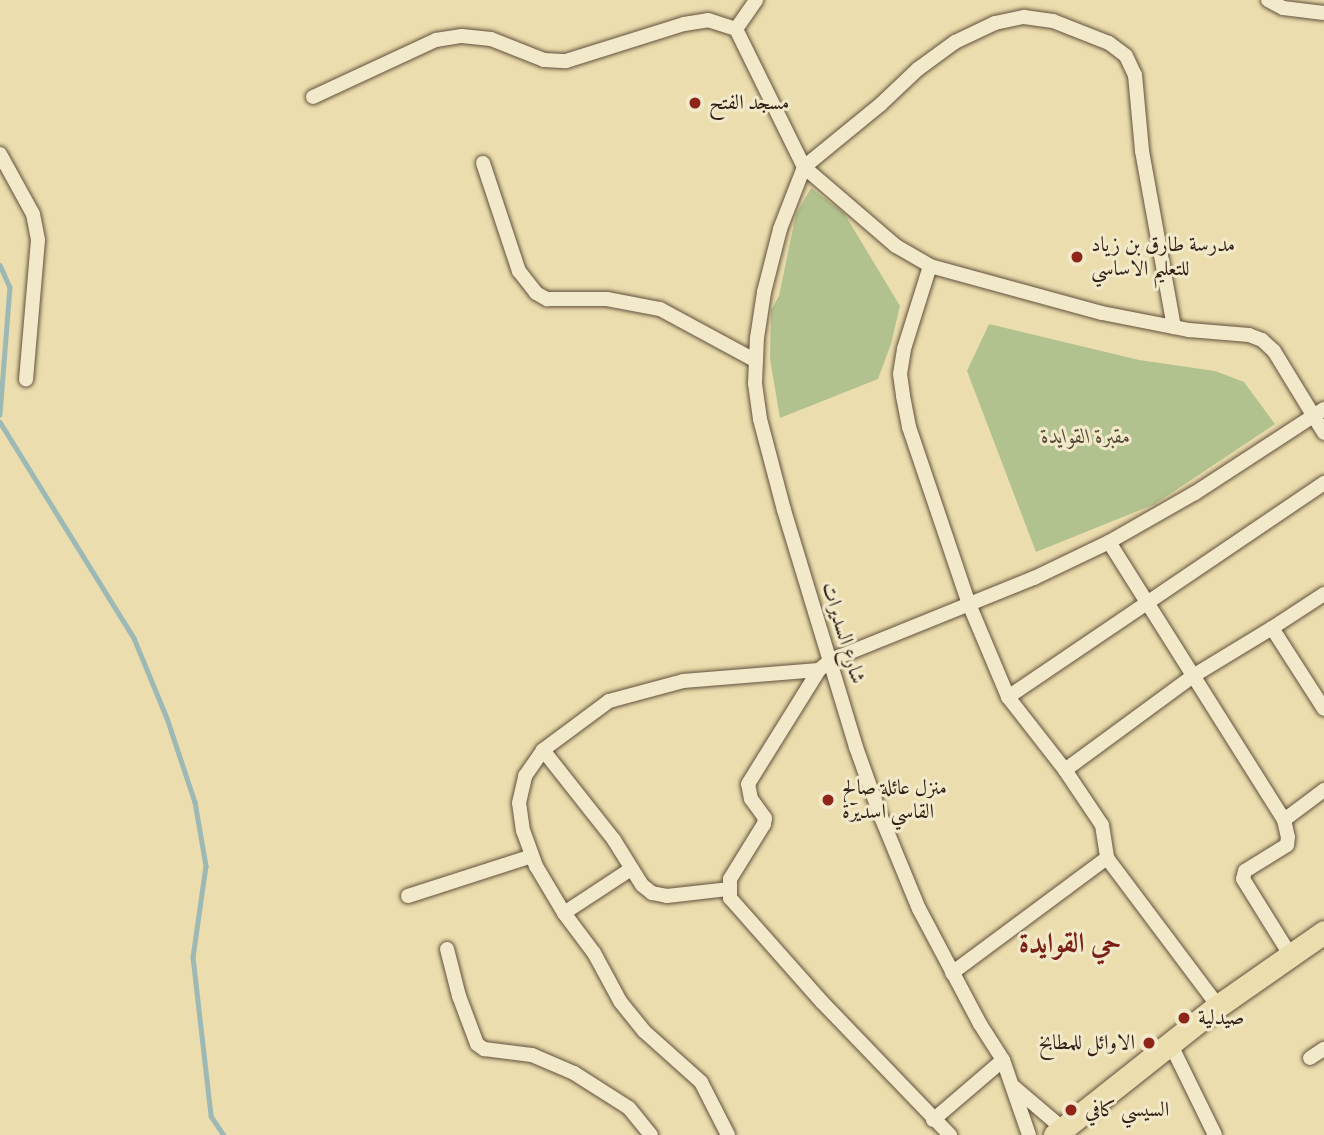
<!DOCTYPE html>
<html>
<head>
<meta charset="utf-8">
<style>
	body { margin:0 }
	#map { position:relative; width:1324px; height:1135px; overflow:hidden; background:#ebddad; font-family:"IM FELL DW Pica",Amiri,serif }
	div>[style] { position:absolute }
	.green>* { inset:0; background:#b2c28e }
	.stream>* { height:4.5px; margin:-2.25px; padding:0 2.25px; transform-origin:2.25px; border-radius:2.25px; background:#9cb9b5 }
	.roads { filter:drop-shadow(0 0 2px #62503c) drop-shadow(0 0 2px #62503c) }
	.minor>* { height:14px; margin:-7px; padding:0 7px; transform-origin:7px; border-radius:7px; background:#f2e9ca }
	.primary>* { height:23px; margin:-11.5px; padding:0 11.5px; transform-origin:11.5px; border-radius:11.5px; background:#ebddad }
	.dots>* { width:19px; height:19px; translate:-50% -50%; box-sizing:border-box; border:4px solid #f2e9ca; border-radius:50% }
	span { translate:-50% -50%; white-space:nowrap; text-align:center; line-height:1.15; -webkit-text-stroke:6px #f2e9ca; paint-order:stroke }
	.poi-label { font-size:21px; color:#342116 }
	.left { translate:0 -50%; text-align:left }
	.right { translate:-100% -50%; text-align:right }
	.park-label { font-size:21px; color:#544934; font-style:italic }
	.street-label { font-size:21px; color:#342116 }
	.district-label { font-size:28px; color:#7a1f14; font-weight:700 }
</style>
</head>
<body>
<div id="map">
	<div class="green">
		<i style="clip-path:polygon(811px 188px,844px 213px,900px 306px,891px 344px,878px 379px,780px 418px,770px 359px,771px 310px,779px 296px,796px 214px)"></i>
		<i style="clip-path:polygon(989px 324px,1139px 360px,1215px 371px,1244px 382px,1275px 424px,1155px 504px,1036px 552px,967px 371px)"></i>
	</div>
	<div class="stream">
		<i style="left:0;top:265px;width:24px;rotate:66deg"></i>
		<i style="left:10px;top:287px;width:128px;rotate:94.5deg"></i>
		<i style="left:0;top:422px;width:254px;rotate:58.2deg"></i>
		<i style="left:134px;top:638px;width:87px;rotate:67.6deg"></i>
		<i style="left:167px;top:718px;width:89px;rotate:71.6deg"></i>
		<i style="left:195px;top:802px;width:65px;rotate:80.2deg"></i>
		<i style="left:206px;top:866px;width:92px;rotate:98.1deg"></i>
		<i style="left:193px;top:957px;width:160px;rotate:83.5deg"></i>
		<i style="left:211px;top:1116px;width:23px;rotate:56deg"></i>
	</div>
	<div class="roads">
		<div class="minor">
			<i style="left:1268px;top:0;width:17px;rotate:28deg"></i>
			<i style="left:1283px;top:8px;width:41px;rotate:7deg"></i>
			<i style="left:736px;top:29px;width:35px;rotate:-55deg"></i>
			<i style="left:313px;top:97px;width:136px;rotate:-24.9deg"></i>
			<i style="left:436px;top:40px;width:26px;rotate:-9deg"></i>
			<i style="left:462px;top:36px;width:29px;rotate:6deg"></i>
			<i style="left:491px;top:39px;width:57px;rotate:21.6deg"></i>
			<i style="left:544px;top:60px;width:22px;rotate:3deg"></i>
			<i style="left:566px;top:61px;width:124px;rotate:-17.4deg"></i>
			<i style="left:684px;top:24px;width:24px;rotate:-9deg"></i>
			<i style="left:708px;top:20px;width:29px;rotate:18deg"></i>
			<i style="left:736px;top:29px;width:154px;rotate:63.8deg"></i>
			<i style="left:804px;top:167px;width:121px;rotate:40.7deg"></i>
			<i style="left:896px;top:246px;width:39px;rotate:30deg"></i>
			<i style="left:930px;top:266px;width:178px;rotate:15.3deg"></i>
			<i style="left:1102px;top:313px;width:89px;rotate:11.1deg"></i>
			<i style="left:1189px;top:330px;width:60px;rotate:4.8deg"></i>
			<i style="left:1249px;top:335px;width:14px;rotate:21deg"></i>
			<i style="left:1262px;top:340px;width:16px;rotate:43deg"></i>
			<i style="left:1274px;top:351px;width:96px;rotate:58.6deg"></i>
			<i style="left:0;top:154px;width:68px;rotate:61.2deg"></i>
			<i style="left:33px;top:214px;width:26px;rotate:79deg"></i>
			<i style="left:38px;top:240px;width:140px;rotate:94.9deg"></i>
			<i style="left:483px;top:163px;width:114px;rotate:71.6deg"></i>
			<i style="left:519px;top:271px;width:28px;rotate:52deg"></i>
			<i style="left:536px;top:293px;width:13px;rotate:29deg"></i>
			<i style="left:547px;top:299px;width:60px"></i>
			<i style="left:607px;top:299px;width:54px;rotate:10.7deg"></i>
			<i style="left:660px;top:309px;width:109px;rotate:28.4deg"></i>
			<i style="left:930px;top:266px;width:87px;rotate:107.4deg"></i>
			<i style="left:904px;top:349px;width:25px;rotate:99deg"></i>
			<i style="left:900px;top:374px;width:22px;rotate:82deg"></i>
			<i style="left:903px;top:396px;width:32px;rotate:79deg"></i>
			<i style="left:909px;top:427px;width:187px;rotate:71.3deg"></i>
			<i style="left:969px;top:604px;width:101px;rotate:67.2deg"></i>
			<i style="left:1008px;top:697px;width:93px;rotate:52deg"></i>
			<i style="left:1065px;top:770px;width:66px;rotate:56.1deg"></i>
			<i style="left:1102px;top:825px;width:33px;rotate:81deg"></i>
			<i style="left:1107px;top:858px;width:185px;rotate:53.1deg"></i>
			<i style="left:1109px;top:542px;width:328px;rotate:57.8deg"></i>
			<i style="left:1284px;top:820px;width:17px;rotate:77deg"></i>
			<i style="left:1288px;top:837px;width:8px;rotate:97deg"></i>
			<i style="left:1287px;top:845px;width:49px;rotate:148.2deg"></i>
			<i style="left:1245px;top:871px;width:8px;rotate:104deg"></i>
			<i style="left:1243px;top:879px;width:91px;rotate:58.1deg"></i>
			<i style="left:1272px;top:628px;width:62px;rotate:-33.2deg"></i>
			<i style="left:1008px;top:697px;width:382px;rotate:-34.1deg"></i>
			<i style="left:543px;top:750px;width:115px;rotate:51.7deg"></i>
			<i style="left:614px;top:840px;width:53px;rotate:58.1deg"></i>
			<i style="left:642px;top:885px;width:13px;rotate:39deg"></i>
			<i style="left:652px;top:893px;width:15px;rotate:11deg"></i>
			<i style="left:667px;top:896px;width:61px;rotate:-6.5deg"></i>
			<i style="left:1065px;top:770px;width:159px;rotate:-36.3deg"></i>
			<i style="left:1193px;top:676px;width:92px;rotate:-31.3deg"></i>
			<i style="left:1272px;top:628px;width:96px;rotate:57.3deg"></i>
			<i style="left:1284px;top:820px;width:50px;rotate:-36.9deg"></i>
			<i style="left:408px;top:896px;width:130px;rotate:-17.9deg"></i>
			<i style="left:564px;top:913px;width:80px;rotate:-33.3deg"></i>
			<i style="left:447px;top:949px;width:49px;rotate:75.7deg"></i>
			<i style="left:459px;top:996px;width:51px;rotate:69.4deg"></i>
			<i style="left:477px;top:1044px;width:9px;rotate:36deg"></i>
			<i style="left:484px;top:1049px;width:48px;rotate:7.1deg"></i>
			<i style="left:532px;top:1055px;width:46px;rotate:23.2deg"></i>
			<i style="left:574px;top:1073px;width:65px;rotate:32.5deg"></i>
			<i style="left:629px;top:1108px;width:35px;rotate:51deg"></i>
			<i style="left:952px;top:973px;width:193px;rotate:-36.6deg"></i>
			<i style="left:1170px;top:1043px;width:102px;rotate:63.9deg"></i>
			<i style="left:1310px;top:1058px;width:17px;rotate:-33deg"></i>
			<i style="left:1014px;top:1087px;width:63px;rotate:40.5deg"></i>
			<i style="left:933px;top:1120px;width:92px;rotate:-40.6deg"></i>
			<i style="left:728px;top:1135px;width:59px;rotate:-117deg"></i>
			<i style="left:701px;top:1082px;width:76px;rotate:-138.2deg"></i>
			<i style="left:644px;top:1031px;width:38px;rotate:-129deg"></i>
			<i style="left:620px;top:1001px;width:55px;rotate:-118.4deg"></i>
			<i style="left:594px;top:953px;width:50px;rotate:-126.9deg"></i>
			<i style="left:564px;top:913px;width:55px;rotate:-120.8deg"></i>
			<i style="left:536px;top:866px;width:37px;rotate:-110deg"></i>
			<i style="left:523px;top:831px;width:28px;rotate:-98deg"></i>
			<i style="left:519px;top:803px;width:28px;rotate:-77deg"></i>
			<i style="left:525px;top:776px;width:32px;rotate:-55deg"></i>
			<i style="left:543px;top:750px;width:82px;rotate:-36.6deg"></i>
			<i style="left:609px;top:701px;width:77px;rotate:-15.1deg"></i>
			<i style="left:683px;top:681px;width:136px;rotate:-4.6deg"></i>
			<i style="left:950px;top:1135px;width:185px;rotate:-133.9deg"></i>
			<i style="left:822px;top:1002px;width:139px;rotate:-131.5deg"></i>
			<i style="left:730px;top:898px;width:19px;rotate:-90deg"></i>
			<i style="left:730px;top:879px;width:65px;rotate:-58.3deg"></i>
			<i style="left:764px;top:824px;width:6px;rotate:-81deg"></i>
			<i style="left:765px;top:818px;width:24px;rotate:-126deg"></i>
			<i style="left:751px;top:799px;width:15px;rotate:-101deg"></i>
			<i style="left:748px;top:784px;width:134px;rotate:-58.1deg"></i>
			<i style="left:819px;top:670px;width:16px;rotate:-40deg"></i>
			<i style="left:831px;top:660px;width:219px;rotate:-22deg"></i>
			<i style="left:1034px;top:578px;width:83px;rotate:-25.6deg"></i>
			<i style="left:1109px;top:542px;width:99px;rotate:-29.7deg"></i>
			<i style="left:1195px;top:493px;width:154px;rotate:-33.1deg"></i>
			<i style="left:1029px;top:1135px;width:79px;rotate:-109.1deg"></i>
			<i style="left:1003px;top:1060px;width:43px;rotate:-122.6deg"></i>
			<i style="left:980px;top:1024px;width:130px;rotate:-117.9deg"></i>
			<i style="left:919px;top:909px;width:100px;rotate:-112.4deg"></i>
			<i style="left:881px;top:817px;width:74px;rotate:-109.7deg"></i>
			<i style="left:856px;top:747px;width:248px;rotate:-106.9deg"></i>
			<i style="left:784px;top:510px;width:94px;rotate:-104.8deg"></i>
			<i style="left:760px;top:419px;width:36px;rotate:-98deg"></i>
			<i style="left:755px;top:383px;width:45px;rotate:-87.5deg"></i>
			<i style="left:757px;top:338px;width:47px;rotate:-81.3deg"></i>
			<i style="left:764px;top:292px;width:65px;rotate:-75.7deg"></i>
			<i style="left:780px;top:229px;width:66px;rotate:-68.8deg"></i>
			<i style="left:804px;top:167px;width:99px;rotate:-39.3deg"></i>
			<i style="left:881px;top:104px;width:51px;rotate:-43.4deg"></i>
			<i style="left:918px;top:69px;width:46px;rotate:-36.1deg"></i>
			<i style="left:955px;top:42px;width:44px;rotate:-25.4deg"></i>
			<i style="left:995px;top:23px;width:30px;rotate:-12deg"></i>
			<i style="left:1024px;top:17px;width:29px;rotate:8deg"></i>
			<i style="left:1053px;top:21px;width:60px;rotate:21.4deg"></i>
			<i style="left:1109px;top:43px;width:21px;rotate:37deg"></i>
			<i style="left:1126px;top:56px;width:21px;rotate:65deg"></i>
			<i style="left:1135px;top:75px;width:76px;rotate:84.7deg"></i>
			<i style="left:1142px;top:151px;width:179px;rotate:79.7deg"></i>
		</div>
		<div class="primary">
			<i style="left:1055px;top:1135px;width:208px;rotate:-38.4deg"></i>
			<i style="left:1218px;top:1006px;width:129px;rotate:-34.9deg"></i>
		</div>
	</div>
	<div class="dots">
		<i style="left:695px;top:103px;background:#8f2418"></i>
		<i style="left:1077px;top:257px;background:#8f2418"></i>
		<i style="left:828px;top:800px;background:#8f2418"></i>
		<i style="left:1184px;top:1018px;background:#8f2418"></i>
		<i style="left:1149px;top:1043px;background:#8f2418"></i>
		<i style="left:1071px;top:1110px;background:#8f2418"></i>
	</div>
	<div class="poi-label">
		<span class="left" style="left:709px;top:103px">مسجد الفتح</span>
		<span class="left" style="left:1091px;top:257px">مدرسة طارق بن زياد<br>للتعليم الاساسي</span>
		<span class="left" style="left:842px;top:800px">منزل عائلة صالح<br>القاسي اسديرة</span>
		<span class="left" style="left:1198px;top:1018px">صيدلية</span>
		<span class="right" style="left:1135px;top:1043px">الاوائل للمطابخ</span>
		<span class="left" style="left:1085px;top:1110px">السيسي كافي</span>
	</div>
	<div class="park-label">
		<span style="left:1086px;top:437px">مقبرة القوايدة</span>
	</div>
	<div class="street-label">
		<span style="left:843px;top:633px;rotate:73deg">شارع السديرات</span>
	</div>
	<div class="district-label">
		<span style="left:1070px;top:944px">حي القوايدة</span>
	</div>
</div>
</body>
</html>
